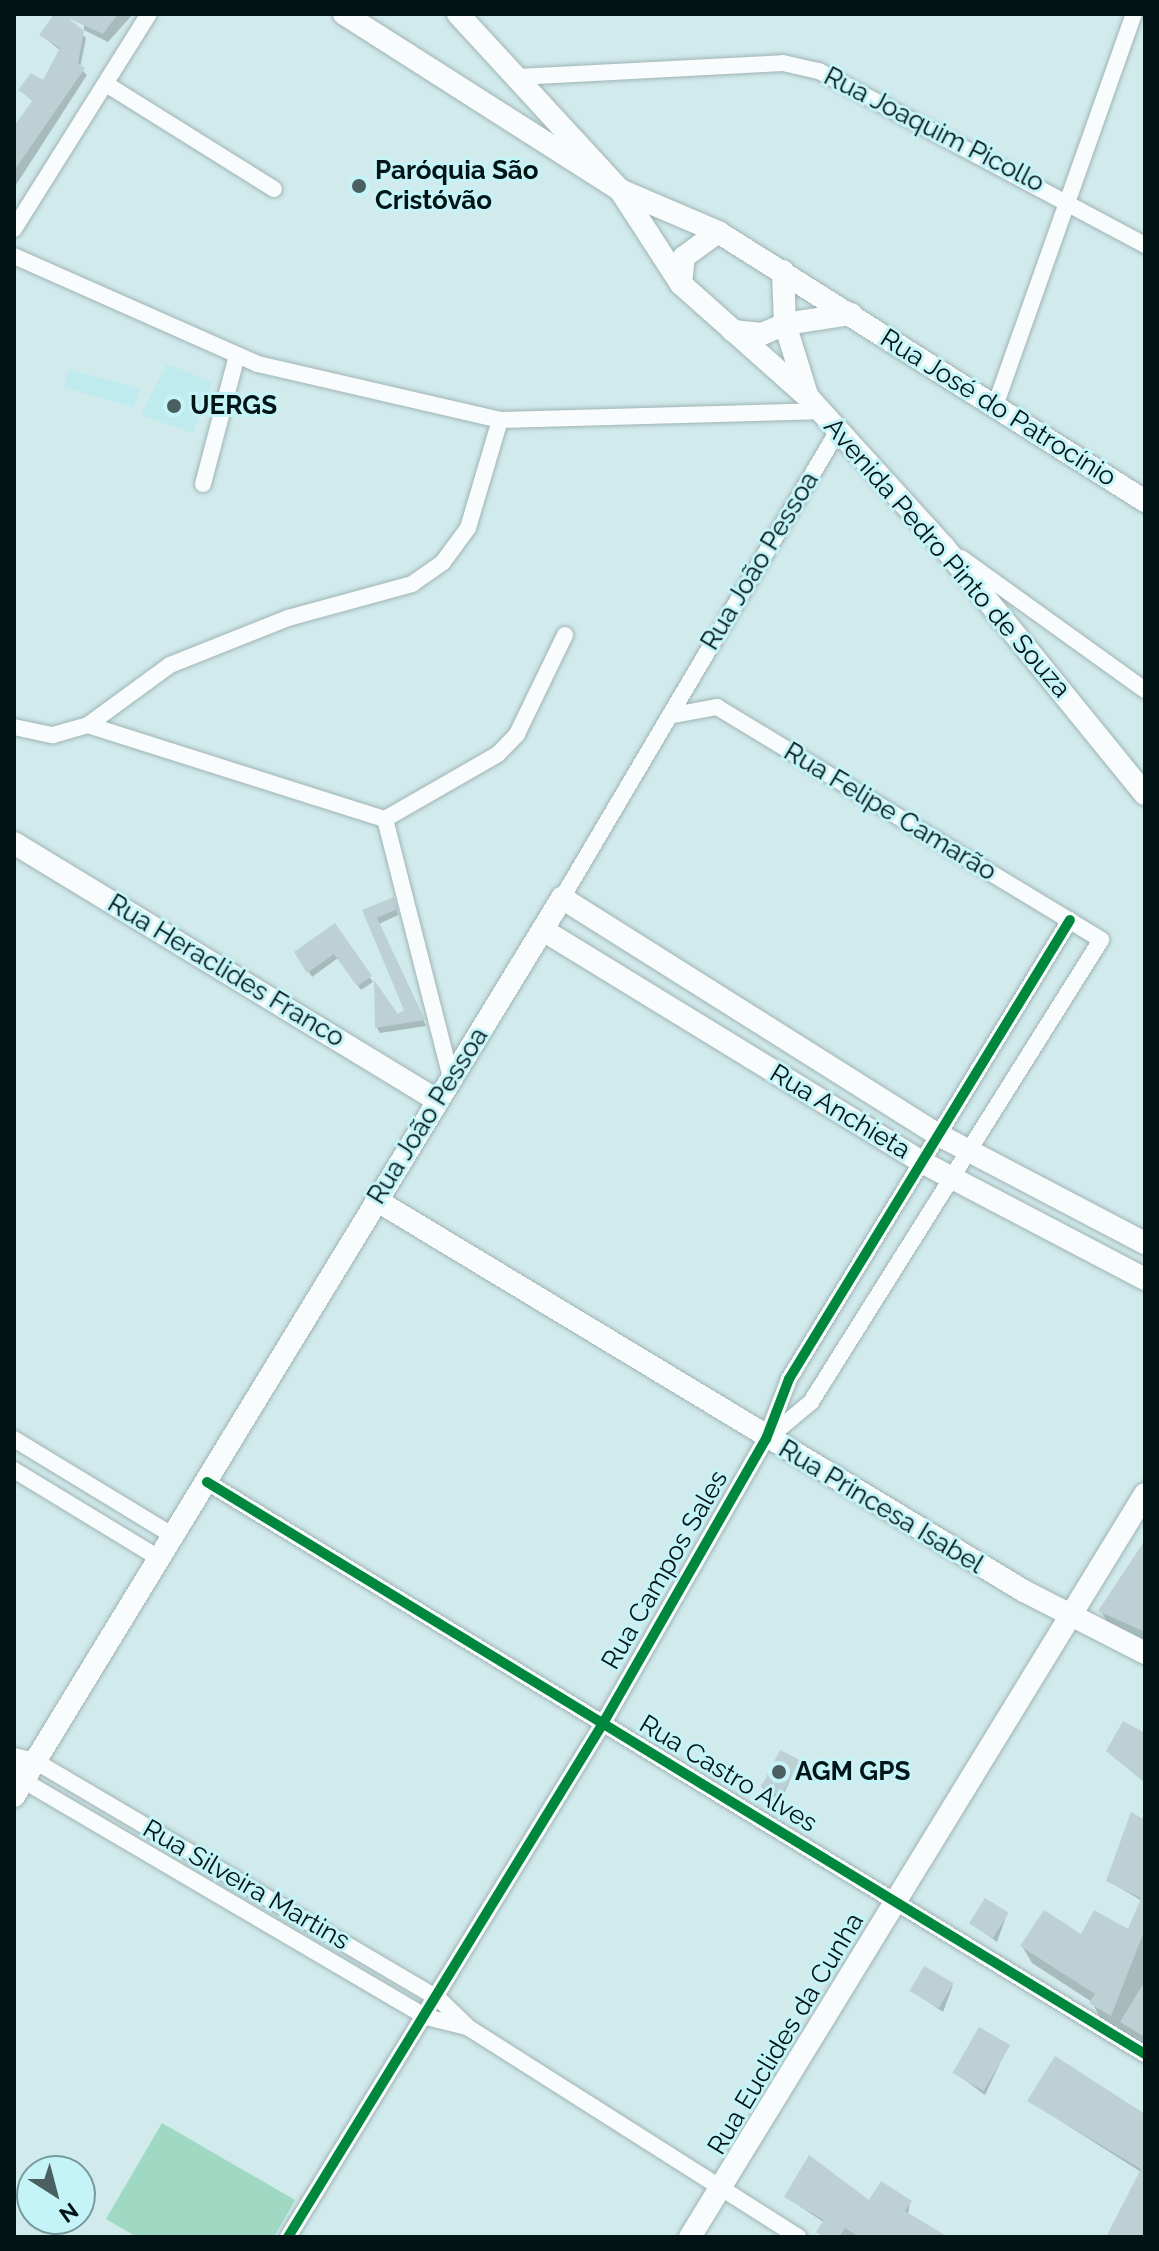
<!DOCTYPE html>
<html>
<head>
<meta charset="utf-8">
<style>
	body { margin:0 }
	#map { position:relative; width:1159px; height:2251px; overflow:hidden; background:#d1eaec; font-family:Raleway,sans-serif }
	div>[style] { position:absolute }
	.built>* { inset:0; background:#bfebee; transform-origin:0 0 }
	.green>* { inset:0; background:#9fd9c3 }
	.shadow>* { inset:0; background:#0003 }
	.building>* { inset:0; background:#bdd0d4; transform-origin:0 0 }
	.roads { filter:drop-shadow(0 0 2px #a0b3b4) drop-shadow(0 0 2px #a0b3b4) }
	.street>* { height:16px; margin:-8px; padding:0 8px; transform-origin:8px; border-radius:8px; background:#f8fcfc }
	.secondary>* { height:22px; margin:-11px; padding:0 11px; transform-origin:11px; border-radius:11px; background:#f8fcfc }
	.cycleway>* { height:10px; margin:-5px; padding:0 5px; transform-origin:5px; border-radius:5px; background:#00873e }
	.dots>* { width:22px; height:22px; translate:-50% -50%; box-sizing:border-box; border:4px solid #c5f4f8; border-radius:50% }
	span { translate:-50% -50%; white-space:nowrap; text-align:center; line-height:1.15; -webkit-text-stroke:6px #c5f4f8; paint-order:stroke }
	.street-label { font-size:26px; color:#031416 }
	.poi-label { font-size:26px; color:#031416; font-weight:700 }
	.left { translate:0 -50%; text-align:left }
	.frame { position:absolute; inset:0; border:16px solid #031416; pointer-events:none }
	.north { position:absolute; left:16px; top:2155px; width:80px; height:80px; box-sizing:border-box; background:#c5f4f8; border:2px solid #779a9e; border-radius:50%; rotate:144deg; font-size:22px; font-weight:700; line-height:32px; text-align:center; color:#031416 }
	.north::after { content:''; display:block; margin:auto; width:28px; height:36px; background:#4b5f61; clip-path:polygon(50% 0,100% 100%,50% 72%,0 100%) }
</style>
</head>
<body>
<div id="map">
	<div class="built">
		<i style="clip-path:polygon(167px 364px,212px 382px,193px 433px,141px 415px)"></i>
		<i style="left:69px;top:369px;width:73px;height:19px;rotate:16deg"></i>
	</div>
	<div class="green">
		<i style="clip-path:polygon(162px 2123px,295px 2200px,274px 2237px,137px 2237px,106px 2219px)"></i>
	</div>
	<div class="shadow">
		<i style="clip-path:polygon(59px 14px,86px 38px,80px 68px,87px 75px,14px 188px,14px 127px,34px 102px,20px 90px,44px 83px,61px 51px,41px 35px)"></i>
		<i style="clip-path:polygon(84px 14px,133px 14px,108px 42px,84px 30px)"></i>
		<i style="clip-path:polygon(396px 904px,398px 915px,379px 924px,426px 1026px,380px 1033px,377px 1028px,406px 1011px,365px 911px)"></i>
		<i style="clip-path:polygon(334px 926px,373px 982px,361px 990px,338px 958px,312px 977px,296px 952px)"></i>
		<i style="clip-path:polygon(1145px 1544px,1145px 1644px,1111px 1629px,1101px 1611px)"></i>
		<i style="clip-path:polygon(798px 1761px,781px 1801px,764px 1791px,761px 1785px)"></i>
		<i style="clip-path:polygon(1132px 1815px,1145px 1822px,1144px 1902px,1108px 1881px)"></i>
		<i style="clip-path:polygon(1145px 1913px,1144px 1971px,1145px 2046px,1101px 2020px,1092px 2002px,1032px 1963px,1022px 1946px,1129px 1932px)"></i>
		<i style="clip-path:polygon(1007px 1914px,997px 1942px,972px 1924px)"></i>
		<i style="clip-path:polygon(953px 1985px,943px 2012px,912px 1991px)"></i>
		<i style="clip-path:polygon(1008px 2046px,985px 2095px,954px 2072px)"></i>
		<i style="clip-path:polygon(1029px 2101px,1145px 2115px,1145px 2237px,1108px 2237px,1141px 2172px)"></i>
		<i style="clip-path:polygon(786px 2197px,910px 2202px,908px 2215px,944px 2237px,821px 2237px,825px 2223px)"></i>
	</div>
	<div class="building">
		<i style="clip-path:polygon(54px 14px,118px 14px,103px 34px,68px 18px,84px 31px,78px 63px,85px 68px,14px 171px,14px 126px,33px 100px,18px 90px,31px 73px,43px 80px,60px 48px,39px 35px)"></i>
		<i style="clip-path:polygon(394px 897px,397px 909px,377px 918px,425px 1020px,375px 1028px,374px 980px,398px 1014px,404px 1010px,362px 910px)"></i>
		<i style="clip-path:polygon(335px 923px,372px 976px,357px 986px,334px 954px,307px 973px,294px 952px)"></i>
		<i style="clip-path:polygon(1145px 1540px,1145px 1632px,1098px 1611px)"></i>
		<i style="clip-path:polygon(1123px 1721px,1145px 1733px,1145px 1783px,1106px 1751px)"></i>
		<i style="left:780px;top:1750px;width:22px;height:41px;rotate:27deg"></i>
		<i style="clip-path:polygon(1131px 1812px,1145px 1820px,1145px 1929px,1111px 2016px,1089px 2003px,1095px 1994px,1020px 1946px,1044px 1910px,1081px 1934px,1094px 1910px,1128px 1929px,1141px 1898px,1106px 1881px)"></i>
		<i style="left:985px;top:1898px;width:28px;height:30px;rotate:32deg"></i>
		<i style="left:924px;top:1966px;width:34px;height:29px;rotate:30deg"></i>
		<i style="clip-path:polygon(1145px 1981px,1145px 2037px,1120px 2022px)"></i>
		<i style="left:979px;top:2027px;width:36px;height:53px;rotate:30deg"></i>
		<i style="clip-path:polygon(1055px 2056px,1145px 2114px,1145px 2237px,1106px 2237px,1141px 2169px,1027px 2101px)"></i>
		<i style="clip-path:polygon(809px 2155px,869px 2200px,881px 2181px,912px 2201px,905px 2211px,948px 2237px,859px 2237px,845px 2228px,839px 2237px,824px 2237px,816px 2232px,824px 2220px,784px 2197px)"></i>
	</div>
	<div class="roads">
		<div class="street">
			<i style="left:518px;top:77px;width:265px;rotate:-3deg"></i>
			<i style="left:783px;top:63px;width:37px;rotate:13deg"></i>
			<i style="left:819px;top:71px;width:370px;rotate:28.1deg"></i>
			<i style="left:106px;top:84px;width:198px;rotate:32deg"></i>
			<i style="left:14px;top:229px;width:254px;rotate:-57.9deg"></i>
			<i style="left:14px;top:256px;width:267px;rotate:23.9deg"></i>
			<i style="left:258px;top:364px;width:248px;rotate:13deg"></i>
			<i style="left:500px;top:420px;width:318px;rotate:-1.6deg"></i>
			<i style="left:994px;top:409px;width:419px;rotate:-70.5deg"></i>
			<i style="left:203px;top:484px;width:133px;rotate:-75.2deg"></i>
			<i style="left:961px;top:558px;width:226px;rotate:35.7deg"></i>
			<i style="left:674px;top:715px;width:44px;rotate:-10.5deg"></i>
			<i style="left:717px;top:707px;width:449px;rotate:31.2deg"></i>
			<i style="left:1101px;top:940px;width:545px;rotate:122.12deg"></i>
			<i style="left:811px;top:1402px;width:56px;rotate:140.1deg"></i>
			<i style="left:88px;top:725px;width:102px;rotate:-36.2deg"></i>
			<i style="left:170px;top:665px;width:127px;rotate:-21.7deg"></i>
			<i style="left:288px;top:618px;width:129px;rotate:-15.3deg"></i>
			<i style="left:412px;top:584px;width:38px;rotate:-35deg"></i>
			<i style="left:443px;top:562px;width:42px;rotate:-53.7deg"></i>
			<i style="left:468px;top:528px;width:113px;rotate:-73.5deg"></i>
			<i style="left:14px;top:727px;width:40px;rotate:12deg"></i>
			<i style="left:53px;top:735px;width:36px;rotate:-16deg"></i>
			<i style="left:88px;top:725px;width:312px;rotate:17.6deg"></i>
			<i style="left:385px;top:819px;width:130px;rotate:-29.9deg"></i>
			<i style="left:498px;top:754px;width:28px;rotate:-46deg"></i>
			<i style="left:517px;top:734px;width:110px;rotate:-64.1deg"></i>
			<i style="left:385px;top:819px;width:266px;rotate:75.7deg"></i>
			<i style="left:562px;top:898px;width:539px;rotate:-59.44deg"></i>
			<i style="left:14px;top:1439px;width:185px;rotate:31.3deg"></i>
			<i style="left:14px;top:1470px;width:170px;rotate:31.3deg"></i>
			<i style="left:207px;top:1482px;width:1099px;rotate:31.38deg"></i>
			<i style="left:14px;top:1756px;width:22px;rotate:13deg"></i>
			<i style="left:35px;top:1761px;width:468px;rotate:30.5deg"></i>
			<i style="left:438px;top:1998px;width:43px;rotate:44.1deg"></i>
			<i style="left:469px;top:2028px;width:390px;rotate:32.4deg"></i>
			<i style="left:14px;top:1768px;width:16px;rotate:52deg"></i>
			<i style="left:24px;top:1781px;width:466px;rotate:30.4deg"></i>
			<i style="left:426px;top:2017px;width:42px;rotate:13.7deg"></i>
			<i style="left:288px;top:2237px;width:601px;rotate:-58.48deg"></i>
			<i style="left:602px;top:1725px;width:330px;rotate:-60.2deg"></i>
			<i style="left:766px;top:1439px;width:64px;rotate:-69deg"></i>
			<i style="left:789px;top:1379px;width:538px;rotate:-58.53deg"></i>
		</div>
		<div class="secondary">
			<i style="left:344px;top:14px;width:327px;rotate:32.5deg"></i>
			<i style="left:620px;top:190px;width:107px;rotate:23.2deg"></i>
			<i style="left:718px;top:232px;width:505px;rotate:32.21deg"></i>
			<i style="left:458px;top:14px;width:239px;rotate:47.4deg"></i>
			<i style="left:620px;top:190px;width:112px;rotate:57deg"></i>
			<i style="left:681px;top:284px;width:170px;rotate:41.7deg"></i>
			<i style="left:808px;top:397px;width:202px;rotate:47.8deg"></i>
			<i style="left:944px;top:547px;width:318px;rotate:50.9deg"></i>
			<i style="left:681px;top:284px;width:27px;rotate:-84deg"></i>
			<i style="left:684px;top:257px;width:42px;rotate:-36.3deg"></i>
			<i style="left:733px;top:331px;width:29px;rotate:6deg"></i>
			<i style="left:762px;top:334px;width:25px;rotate:-23deg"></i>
			<i style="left:785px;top:324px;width:53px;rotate:-92.2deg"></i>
			<i style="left:807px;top:395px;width:74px;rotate:-107.2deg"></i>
			<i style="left:785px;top:324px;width:67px;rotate:-8.6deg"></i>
			<i style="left:14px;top:843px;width:495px;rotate:31.3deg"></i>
			<i style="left:543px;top:930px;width:444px;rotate:31.5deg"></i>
			<i style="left:922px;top:1162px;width:252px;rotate:27.7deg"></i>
			<i style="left:376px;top:1200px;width:757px;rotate:31.11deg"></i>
			<i style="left:1024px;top:1591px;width:136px;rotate:27.1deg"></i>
			<i style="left:14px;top:1796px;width:1052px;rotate:-58.61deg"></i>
			<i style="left:562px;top:898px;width:445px;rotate:32.2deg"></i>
			<i style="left:939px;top:1135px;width:233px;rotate:27.7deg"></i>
			<i style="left:690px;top:2237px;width:871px;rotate:-58.52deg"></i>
		</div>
	</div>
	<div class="cycleway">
		<i style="left:207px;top:1482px;width:1099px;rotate:31.38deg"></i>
		<i style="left:288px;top:2237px;width:601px;rotate:-58.48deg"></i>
		<i style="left:602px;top:1725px;width:330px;rotate:-60.2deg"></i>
		<i style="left:766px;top:1439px;width:64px;rotate:-69deg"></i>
		<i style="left:789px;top:1379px;width:538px;rotate:-58.53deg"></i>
	</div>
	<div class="dots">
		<i style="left:359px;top:186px;background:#4b5f61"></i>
		<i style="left:174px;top:406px;background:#4b5f61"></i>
		<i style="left:779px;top:1772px;background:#4b5f61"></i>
	</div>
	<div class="street-label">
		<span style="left:934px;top:130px;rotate:27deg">Rua Joaquim Picollo</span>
		<span style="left:998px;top:408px;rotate:32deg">Rua José do Patrocínio</span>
		<span style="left:947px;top:558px;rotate:49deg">Avenida Pedro Pinto de Souza</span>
		<span style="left:760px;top:561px;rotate:-59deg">Rua João Pessoa</span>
		<span style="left:890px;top:812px;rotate:31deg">Rua Felipe Camarão</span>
		<span style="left:226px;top:971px;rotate:31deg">Rua Heraclides Franco</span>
		<span style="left:840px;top:1112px;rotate:31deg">Rua Anchieta</span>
		<span style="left:428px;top:1116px;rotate:-58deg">Rua João Pessoa</span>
		<span style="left:881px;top:1507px;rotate:31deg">Rua Princesa Isabel</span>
		<span style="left:665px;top:1570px;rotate:-60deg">Rua Campos Sales</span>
		<span style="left:728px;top:1774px;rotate:31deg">Rua Castro Alves</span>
		<span style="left:246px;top:1885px;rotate:30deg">Rua Silveira Martins</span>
		<span style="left:786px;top:2034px;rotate:-59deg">Rua Euclides da Cunha</span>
	</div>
	<div class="poi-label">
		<span class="left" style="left:375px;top:186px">Paróquia São<br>Cristóvão</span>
		<span class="left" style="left:190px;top:406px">UERGS</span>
		<span class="left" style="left:795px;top:1772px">AGM GPS</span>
	</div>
	<div class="frame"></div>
	<div class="north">N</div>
</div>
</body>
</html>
